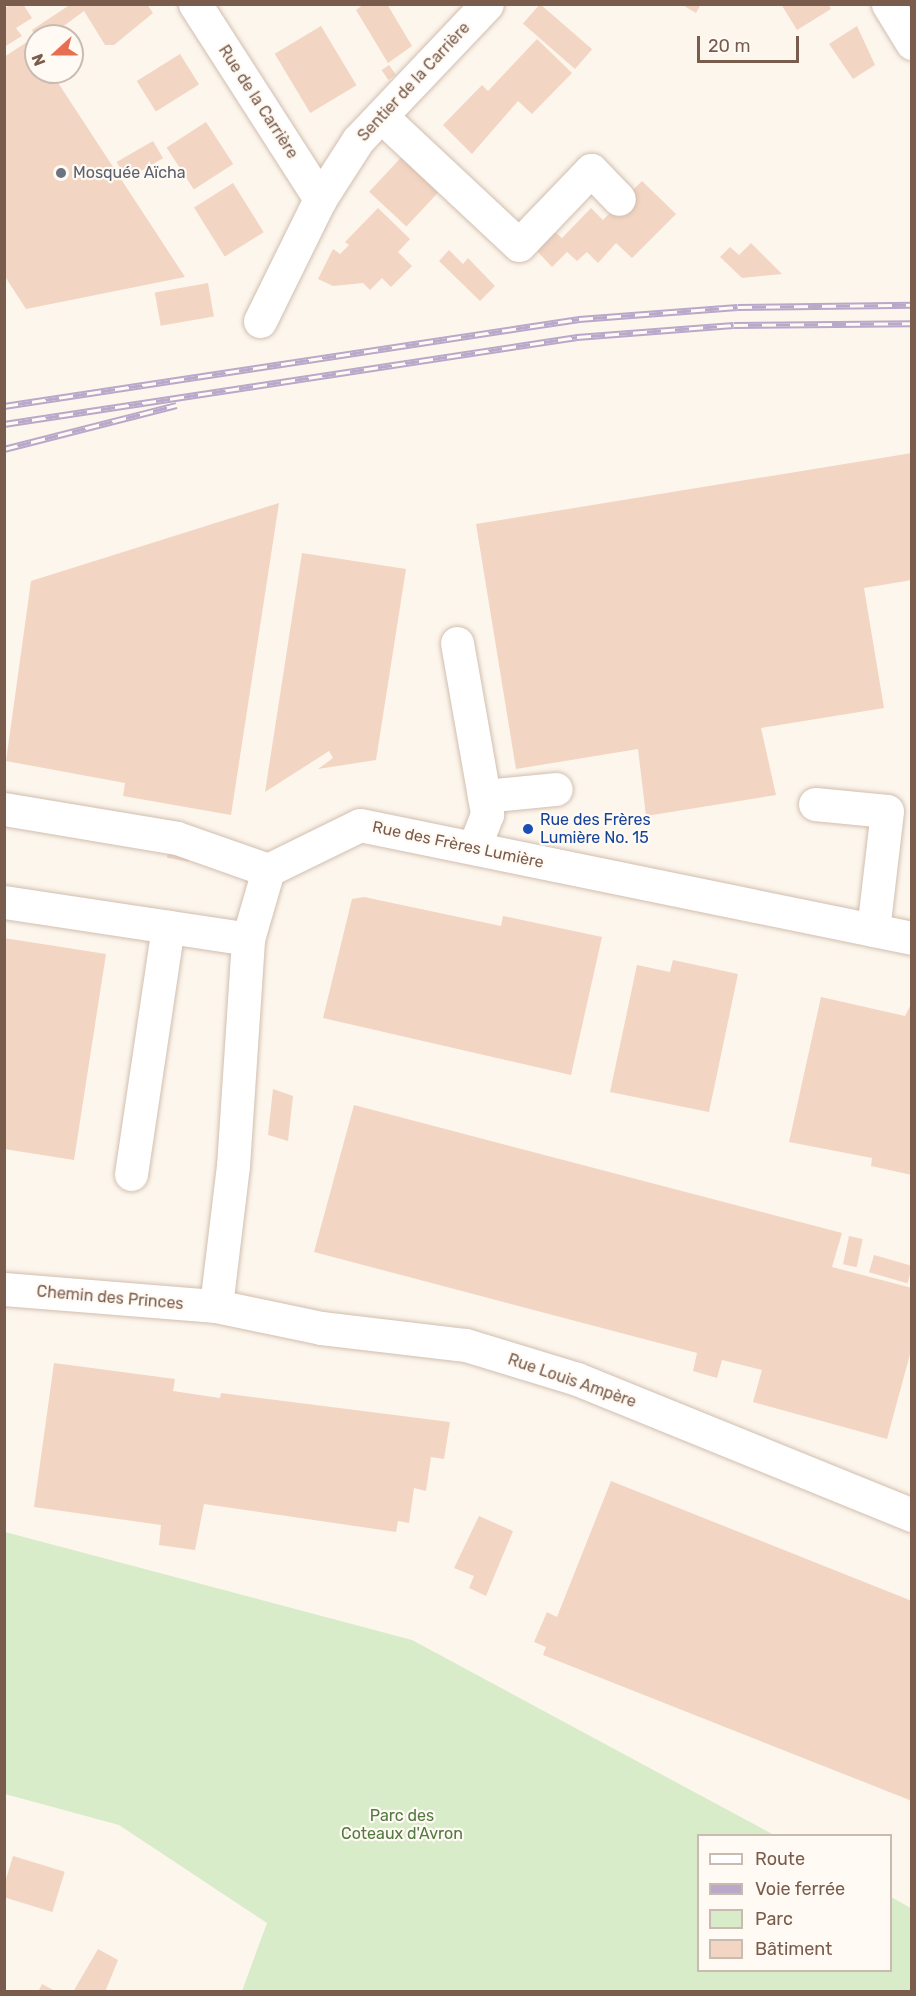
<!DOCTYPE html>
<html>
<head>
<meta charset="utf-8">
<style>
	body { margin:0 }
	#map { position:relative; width:916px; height:1996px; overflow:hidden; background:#fdf6ec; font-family:Rubik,sans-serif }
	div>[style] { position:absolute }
	.green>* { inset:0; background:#d8ecc9 }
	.building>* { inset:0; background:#f3d5c3; transform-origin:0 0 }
	.roads { filter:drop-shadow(0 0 2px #d1beb0) drop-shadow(0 0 2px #d1beb0) }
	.minor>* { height:33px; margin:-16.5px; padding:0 16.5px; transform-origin:16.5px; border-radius:16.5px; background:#fff }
	.rail>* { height:7px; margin-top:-3.5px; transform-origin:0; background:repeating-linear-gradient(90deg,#fffaf3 0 14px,#b9a8c9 0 28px); box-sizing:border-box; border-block:2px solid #b9a8c9 }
	.dots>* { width:16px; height:16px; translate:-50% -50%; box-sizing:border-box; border:3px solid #fffaf3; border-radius:50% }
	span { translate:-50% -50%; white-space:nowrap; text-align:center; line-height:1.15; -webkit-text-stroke:4.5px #fffaf3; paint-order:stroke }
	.street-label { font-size:16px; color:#7a5c4d }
	.worship-label { font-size:16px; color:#5b616d }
	.left { translate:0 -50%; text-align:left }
	.transit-label { font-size:16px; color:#164399 }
	.park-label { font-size:16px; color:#537a41 }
	.frame { position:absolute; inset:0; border:6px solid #7a5c4d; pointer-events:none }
	.legend { position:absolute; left:697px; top:1834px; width:195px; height:138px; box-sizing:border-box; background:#fffaf3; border:2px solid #cabbb1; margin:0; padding:8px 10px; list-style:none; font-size:18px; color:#7a5c4d }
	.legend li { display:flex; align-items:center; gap:12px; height:30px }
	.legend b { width:30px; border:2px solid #cabbb1 }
	.north { position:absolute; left:24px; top:24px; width:60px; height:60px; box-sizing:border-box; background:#fffaf3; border:2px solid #cabbb1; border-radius:50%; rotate:249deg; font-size:16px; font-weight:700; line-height:24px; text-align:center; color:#7a5c4d }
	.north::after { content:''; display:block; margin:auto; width:21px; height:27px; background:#e76f51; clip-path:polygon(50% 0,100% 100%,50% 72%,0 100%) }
	.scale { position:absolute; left:697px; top:36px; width:102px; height:27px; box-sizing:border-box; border:3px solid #7a5c4d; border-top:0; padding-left:8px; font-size:18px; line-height:21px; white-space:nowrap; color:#7a5c4d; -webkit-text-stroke:4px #fffaf3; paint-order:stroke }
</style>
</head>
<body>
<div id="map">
	<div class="green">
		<i style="clip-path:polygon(5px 1532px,412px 1640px,774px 1835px,698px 1836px,698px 1970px,890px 1970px,891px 1897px,911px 1908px,911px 1991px,242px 1991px,267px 1923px,119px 1825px,5px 1794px)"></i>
	</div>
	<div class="building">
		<i style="clip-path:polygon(11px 4px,23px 4px,32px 18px,16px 28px,22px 36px,4px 47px,4px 9px)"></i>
		<i style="clip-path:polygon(71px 4px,147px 4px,153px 13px,114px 45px,105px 45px,84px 11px,50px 36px,35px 36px,32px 30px)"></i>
		<i style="clip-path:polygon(364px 4px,387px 4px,412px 46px,388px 63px,356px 10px)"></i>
		<i style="left:540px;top:4px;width:69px;height:26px;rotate:41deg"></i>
		<i style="clip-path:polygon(681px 4px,701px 4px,696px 13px)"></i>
		<i style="clip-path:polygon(781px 4px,828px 4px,831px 9px,797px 30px)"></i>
		<i style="left:321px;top:26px;width:69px;height:54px;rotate:59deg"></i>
		<i style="clip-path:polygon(857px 26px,875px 65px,853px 79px,829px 44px)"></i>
		<i style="clip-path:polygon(537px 39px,572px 73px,532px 114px,518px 101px,472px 154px,443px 125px,482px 85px,488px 91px)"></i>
		<i style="clip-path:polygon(30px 40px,36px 72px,51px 72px,185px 277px,26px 309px,4px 275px,4px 57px)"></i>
		<i style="left:180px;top:54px;width:36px;height:51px;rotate:58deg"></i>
		<i style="left:389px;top:65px;width:12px;height:9px;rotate:55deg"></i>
		<i style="left:206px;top:122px;width:50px;height:47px;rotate:57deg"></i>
		<i style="left:153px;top:141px;width:20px;height:42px;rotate:60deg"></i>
		<i style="left:408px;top:150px;width:51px;height:57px;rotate:43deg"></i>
		<i style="clip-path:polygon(642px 181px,676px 214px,632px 258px,616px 243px,598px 263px,587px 252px,577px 261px,567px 252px,552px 267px,536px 250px,551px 228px,562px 238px,591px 208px,603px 220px)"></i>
		<i style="left:233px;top:183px;width:58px;height:46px;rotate:58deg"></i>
		<i style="clip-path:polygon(378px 208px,410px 239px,398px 252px,412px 266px,391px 287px,382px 278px,370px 290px,363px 283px,333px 286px,318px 279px,333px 249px,340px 254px,349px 245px,345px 242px)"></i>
		<i style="clip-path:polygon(751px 243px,782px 274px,742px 278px,720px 257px,730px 247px,739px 255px)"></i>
		<i style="clip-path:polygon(449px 250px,463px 264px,468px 258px,495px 286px,480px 301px,439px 261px)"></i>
		<i style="left:208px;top:283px;width:34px;height:54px;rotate:80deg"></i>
		<i style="clip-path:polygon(912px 453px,912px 580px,864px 588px,884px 708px,761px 728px,776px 795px,646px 816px,638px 749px,516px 769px,476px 524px)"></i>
		<i style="clip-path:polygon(279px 503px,231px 815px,123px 796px,125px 783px,6px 761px,31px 581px)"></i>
		<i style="clip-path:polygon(302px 553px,406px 569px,376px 760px,318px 769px,333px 758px,329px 751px,265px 792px)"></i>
		<i style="left:169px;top:846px;width:22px;height:12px;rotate:10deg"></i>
		<i style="clip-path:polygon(364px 897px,501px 926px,503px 916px,602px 937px,571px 1075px,323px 1018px,352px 899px)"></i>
		<i style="clip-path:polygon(4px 938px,106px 954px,74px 1160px,4px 1149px)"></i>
		<i style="clip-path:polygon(673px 960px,738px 974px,709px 1112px,610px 1092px,637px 965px,670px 972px)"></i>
		<i style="clip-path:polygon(821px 997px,905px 1016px,912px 1002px,912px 1175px,871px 1166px,872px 1158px,789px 1142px)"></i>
		<i style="clip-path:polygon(273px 1089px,293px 1096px,288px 1141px,268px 1135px)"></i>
		<i style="clip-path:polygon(354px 1105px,842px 1233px,832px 1267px,912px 1288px,912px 1347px,887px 1439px,753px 1402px,762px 1370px,722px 1360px,717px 1378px,693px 1371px,697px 1353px,314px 1252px)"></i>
		<i style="left:849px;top:1236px;width:14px;height:29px;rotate:12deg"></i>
		<i style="left:874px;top:1255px;width:40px;height:18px;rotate:16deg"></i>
		<i style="clip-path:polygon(54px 1363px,175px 1379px,173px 1391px,213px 1397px,220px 1398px,221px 1393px,450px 1422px,444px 1459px,431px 1457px,426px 1491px,414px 1488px,409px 1523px,398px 1521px,396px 1532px,204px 1504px,195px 1550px,159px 1545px,161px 1525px,34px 1507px)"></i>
		<i style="clip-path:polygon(611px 1481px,912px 1601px,912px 1801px,543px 1655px,546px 1647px,534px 1642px,547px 1612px,557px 1617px)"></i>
		<i style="clip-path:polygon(479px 1516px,513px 1531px,486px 1596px,469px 1588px,474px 1576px,454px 1568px)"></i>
		<i style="left:13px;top:1856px;width:54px;height:42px;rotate:17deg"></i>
		<i style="clip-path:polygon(98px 1949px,118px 1960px,105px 1992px,73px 1992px)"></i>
		<i style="clip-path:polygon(42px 1984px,57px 1992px,38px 1992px)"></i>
	</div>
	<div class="roads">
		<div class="minor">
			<i style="left:195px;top:4px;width:232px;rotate:57.3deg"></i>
			<i style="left:888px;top:4px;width:46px;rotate:58.4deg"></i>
			<i style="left:382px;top:117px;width:187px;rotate:43.1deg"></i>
			<i style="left:519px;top:245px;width:104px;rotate:-46.2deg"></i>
			<i style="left:591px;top:170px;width:40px;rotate:46deg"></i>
			<i style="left:260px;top:321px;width:136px;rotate:-63.8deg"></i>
			<i style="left:320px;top:199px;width:70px;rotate:-57.2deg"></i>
			<i style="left:358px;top:140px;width:187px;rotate:-46.5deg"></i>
			<i style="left:457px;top:643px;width:174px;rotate:80deg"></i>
			<i style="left:487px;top:814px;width:36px;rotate:111deg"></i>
			<i style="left:484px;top:796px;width:72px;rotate:-5.6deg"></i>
			<i style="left:815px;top:804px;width:72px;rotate:5.6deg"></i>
			<i style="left:887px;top:811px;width:120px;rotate:96.7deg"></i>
			<i style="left:4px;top:809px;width:175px;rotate:9.5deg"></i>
			<i style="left:177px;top:838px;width:96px;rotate:19.4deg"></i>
			<i style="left:4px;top:902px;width:247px;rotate:8.6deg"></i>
			<i style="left:131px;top:1174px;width:250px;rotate:-81.5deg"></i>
			<i style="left:4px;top:1289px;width:213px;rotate:4.6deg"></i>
			<i style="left:216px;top:1306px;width:107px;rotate:11.8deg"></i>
			<i style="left:321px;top:1328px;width:146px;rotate:6.7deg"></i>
			<i style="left:466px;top:1345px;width:116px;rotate:17deg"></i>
			<i style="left:577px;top:1379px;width:362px;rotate:22.1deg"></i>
			<i style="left:216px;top:1306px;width:141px;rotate:-83.1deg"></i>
			<i style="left:233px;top:1166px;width:227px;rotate:-86.2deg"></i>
			<i style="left:248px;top:939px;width:72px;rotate:-73.8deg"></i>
			<i style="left:268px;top:870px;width:102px;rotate:-26.1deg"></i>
			<i style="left:360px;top:825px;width:563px;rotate:11.57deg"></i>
		</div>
	</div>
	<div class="rail">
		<i style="left:4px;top:406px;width:582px;rotate:-8.6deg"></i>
		<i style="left:579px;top:319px;width:159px;rotate:-4.3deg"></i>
		<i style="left:738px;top:307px;width:174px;rotate:-0.7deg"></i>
		<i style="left:4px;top:424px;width:580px;rotate:-8.63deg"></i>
		<i style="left:577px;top:337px;width:157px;rotate:-4.4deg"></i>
		<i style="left:734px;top:325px;width:178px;rotate:-0.6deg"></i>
		<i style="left:4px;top:449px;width:178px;rotate:-14.3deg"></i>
	</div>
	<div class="dots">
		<i style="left:61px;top:173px;background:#6b7280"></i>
		<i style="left:528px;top:829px;background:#1a4fb4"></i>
	</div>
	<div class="street-label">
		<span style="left:414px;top:82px;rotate:-47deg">Sentier de la Carrière</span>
		<span style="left:258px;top:102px;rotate:57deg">Rue de la Carrière</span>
		<span style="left:458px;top:845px;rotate:12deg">Rue des Frères Lumière</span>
		<span style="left:110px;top:1298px;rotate:5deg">Chemin des Princes</span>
		<span style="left:572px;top:1381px;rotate:19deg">Rue Louis Ampère</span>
	</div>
	<div class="worship-label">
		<span class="left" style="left:73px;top:173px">Mosquée Aïcha</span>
	</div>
	<div class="transit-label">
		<span class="left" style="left:540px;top:829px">Rue des Frères<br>Lumière No. 15</span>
	</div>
	<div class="park-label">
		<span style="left:402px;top:1825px">Parc des<br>Coteaux d'Avron</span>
	</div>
	<div class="frame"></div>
	<ul class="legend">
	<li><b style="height:8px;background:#fff"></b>Route</li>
	<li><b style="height:8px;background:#b9a8c9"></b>Voie ferrée</li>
	<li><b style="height:16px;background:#d8ecc9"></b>Parc</li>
	<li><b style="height:16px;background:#f3d5c3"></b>Bâtiment</li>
	</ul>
	<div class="north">N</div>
	<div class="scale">20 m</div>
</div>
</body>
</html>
